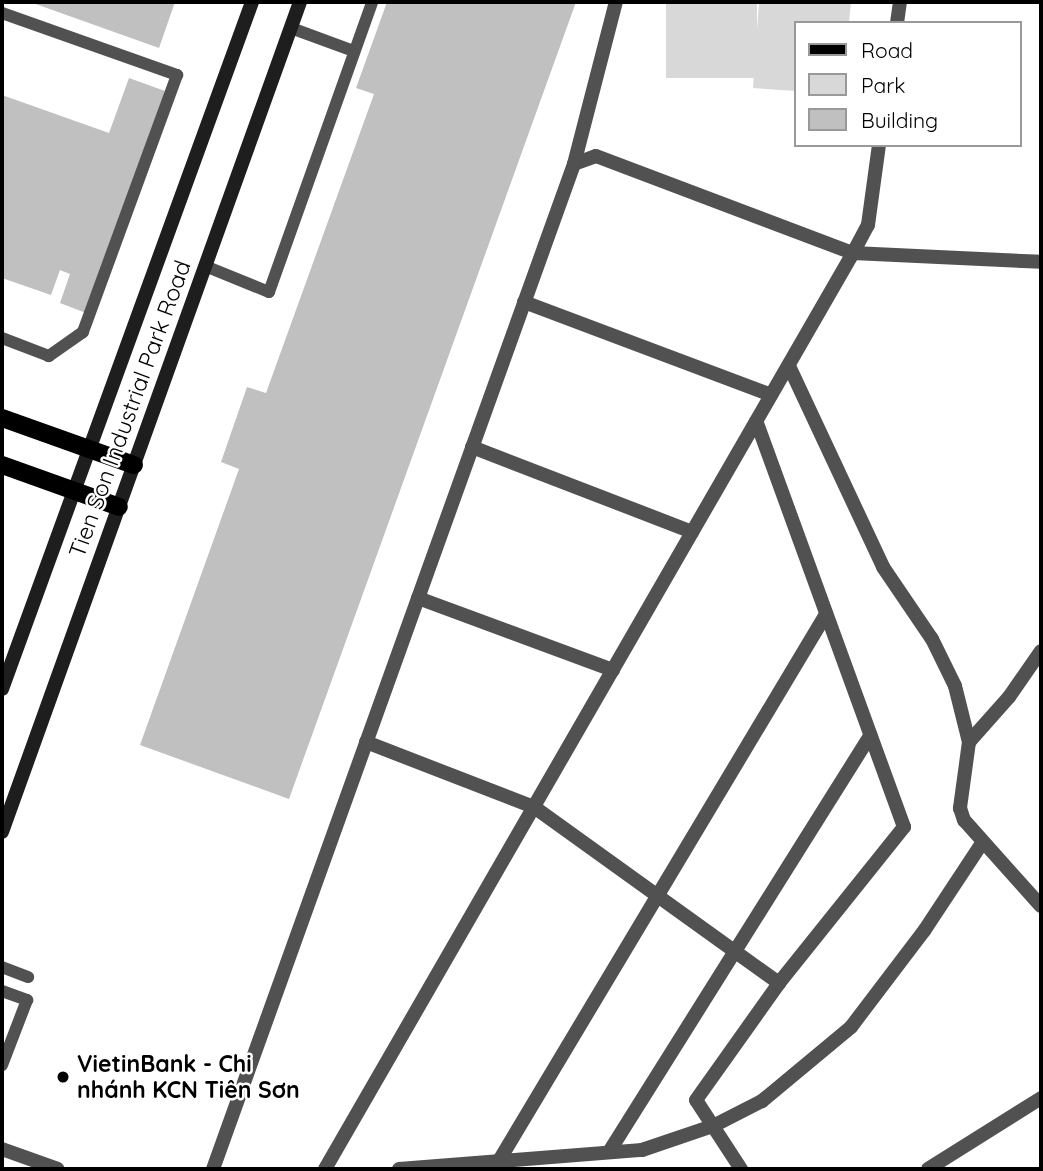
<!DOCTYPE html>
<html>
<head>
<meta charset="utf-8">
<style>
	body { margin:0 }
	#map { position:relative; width:1043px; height:1171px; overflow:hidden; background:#fff; font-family:Quicksand,sans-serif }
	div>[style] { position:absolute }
	.green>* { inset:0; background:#d8d8d8; transform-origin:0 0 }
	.building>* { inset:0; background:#c0c0c0 }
	.service>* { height:12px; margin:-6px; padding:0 6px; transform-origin:6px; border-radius:6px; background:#515151 }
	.minor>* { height:14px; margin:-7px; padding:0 7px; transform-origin:7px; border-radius:7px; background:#515151 }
	.secondary>* { height:14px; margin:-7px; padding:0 7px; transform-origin:7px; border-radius:7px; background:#1e1e1e }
	.primary>* { height:18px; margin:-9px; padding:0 9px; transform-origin:9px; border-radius:9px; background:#000 }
	.dots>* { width:19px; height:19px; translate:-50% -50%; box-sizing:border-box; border:4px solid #fff; border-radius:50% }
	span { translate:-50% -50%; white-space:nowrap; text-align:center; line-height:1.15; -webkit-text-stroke:5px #fff; paint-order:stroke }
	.street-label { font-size:23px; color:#000 }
	.poi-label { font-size:23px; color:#000; font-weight:700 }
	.left { translate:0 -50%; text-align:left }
	.frame { position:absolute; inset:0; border:4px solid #000; pointer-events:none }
	.legend { position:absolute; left:794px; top:21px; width:228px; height:126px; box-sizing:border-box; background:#fff; border:2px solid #999; margin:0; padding:9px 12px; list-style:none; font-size:21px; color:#000 }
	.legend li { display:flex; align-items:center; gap:14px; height:35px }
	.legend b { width:35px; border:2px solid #999 }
</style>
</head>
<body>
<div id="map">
	<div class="green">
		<i style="left:666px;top:2px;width:91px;height:76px"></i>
		<i style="clip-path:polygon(759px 2px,851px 2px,849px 23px,796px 23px,796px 91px,753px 88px)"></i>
	</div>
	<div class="building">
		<i style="clip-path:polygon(30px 2px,175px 2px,159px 48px)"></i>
		<i style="clip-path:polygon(387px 2px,576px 2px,289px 799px,140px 745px,239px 469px,221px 462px,247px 387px,266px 393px,374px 94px,356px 88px)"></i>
		<i style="clip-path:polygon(129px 78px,165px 91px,86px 313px,60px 303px,70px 274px,60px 270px,51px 295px,2px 278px,2px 95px,109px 133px)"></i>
	</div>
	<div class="service">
		<i style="left:2px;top:13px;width:186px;rotate:19.5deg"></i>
		<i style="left:177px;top:75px;width:274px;rotate:110.1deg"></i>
		<i style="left:83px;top:332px;width:42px;rotate:144.8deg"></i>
		<i style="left:49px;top:356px;width:50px;rotate:-159deg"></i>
		<i style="left:291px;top:28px;width:67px;rotate:20.1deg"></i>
		<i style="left:205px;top:266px;width:69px;rotate:22.1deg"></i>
		<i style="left:269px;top:292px;width:308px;rotate:-70.4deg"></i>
		<i style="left:2px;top:967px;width:28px;rotate:21deg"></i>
		<i style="left:2px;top:991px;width:27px;rotate:20deg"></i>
		<i style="left:27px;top:1000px;width:70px;rotate:111deg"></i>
	</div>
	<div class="minor">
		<i style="left:897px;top:23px;width:21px;rotate:-82deg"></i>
		<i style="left:574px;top:164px;width:167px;rotate:-75.5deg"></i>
		<i style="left:524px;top:302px;width:264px;rotate:20.6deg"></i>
		<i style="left:789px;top:366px;width:222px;rotate:64.9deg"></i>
		<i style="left:883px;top:567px;width:87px;rotate:55.8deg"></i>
		<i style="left:932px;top:639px;width:52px;rotate:63.9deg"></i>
		<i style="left:955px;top:686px;width:58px;rotate:76deg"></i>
		<i style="left:969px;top:742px;width:67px;rotate:97.8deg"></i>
		<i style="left:960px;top:808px;width:13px;rotate:72deg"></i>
		<i style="left:964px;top:820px;width:115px;rotate:48.2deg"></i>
		<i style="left:472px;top:447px;width:236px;rotate:21.1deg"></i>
		<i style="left:418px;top:598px;width:208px;rotate:20.3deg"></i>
		<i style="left:366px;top:742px;width:180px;rotate:21.2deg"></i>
		<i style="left:534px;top:807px;width:302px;rotate:35.7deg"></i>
		<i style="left:969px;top:742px;width:60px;rotate:-48.4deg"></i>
		<i style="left:1009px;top:697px;width:56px;rotate:-55.2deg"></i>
		<i style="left:2px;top:1149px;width:59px;rotate:19.7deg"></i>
		<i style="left:609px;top:1152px;width:492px;rotate:-57.9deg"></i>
		<i style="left:500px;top:1159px;width:635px;rotate:-59.11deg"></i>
		<i style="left:213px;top:1169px;width:1068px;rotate:-70.24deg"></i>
		<i style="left:574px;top:164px;width:23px;rotate:-20deg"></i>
		<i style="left:596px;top:156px;width:275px;rotate:20.7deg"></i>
		<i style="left:853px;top:253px;width:32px;rotate:-62deg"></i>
		<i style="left:868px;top:225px;width:81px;rotate:-82.2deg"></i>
		<i style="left:325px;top:1169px;width:1057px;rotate:-60.04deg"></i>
		<i style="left:853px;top:253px;width:188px;rotate:2.7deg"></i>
		<i style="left:399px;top:1169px;width:244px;rotate:-4.5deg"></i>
		<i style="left:642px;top:1150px;width:75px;rotate:-18.7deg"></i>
		<i style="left:713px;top:1126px;width:55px;rotate:-27deg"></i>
		<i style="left:762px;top:1101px;width:116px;rotate:-39.7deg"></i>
		<i style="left:851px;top:1027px;width:121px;rotate:-52.8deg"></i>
		<i style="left:924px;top:931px;width:105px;rotate:-56.6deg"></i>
		<i style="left:741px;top:1169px;width:82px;rotate:-123.1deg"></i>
		<i style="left:696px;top:1100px;width:143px;rotate:-54.6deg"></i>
		<i style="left:779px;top:983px;width:200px;rotate:-51.3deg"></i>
		<i style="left:904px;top:827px;width:432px;rotate:-110deg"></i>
		<i style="left:928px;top:1169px;width:133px;rotate:-32.1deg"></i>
	</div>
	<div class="secondary">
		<i style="left:2px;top:689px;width:731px;rotate:-70deg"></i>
		<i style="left:2px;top:832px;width:882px;rotate:-70.25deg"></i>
	</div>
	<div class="primary">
		<i style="left:2px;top:418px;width:140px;rotate:19.6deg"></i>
		<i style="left:2px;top:465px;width:124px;rotate:19.7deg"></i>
	</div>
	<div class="dots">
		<i style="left:63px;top:1077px;background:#000"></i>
	</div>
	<div class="street-label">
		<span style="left:130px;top:409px;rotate:-70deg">Tien Son Industrial Park Road</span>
	</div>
	<div class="poi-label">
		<span class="left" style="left:77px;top:1077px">VietinBank - Chi<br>nhánh KCN Tiên Sơn</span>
	</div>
	<div class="frame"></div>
	<ul class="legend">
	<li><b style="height:9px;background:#000"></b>Road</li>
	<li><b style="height:19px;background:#d8d8d8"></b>Park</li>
	<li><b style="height:19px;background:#c0c0c0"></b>Building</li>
	</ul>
</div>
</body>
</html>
